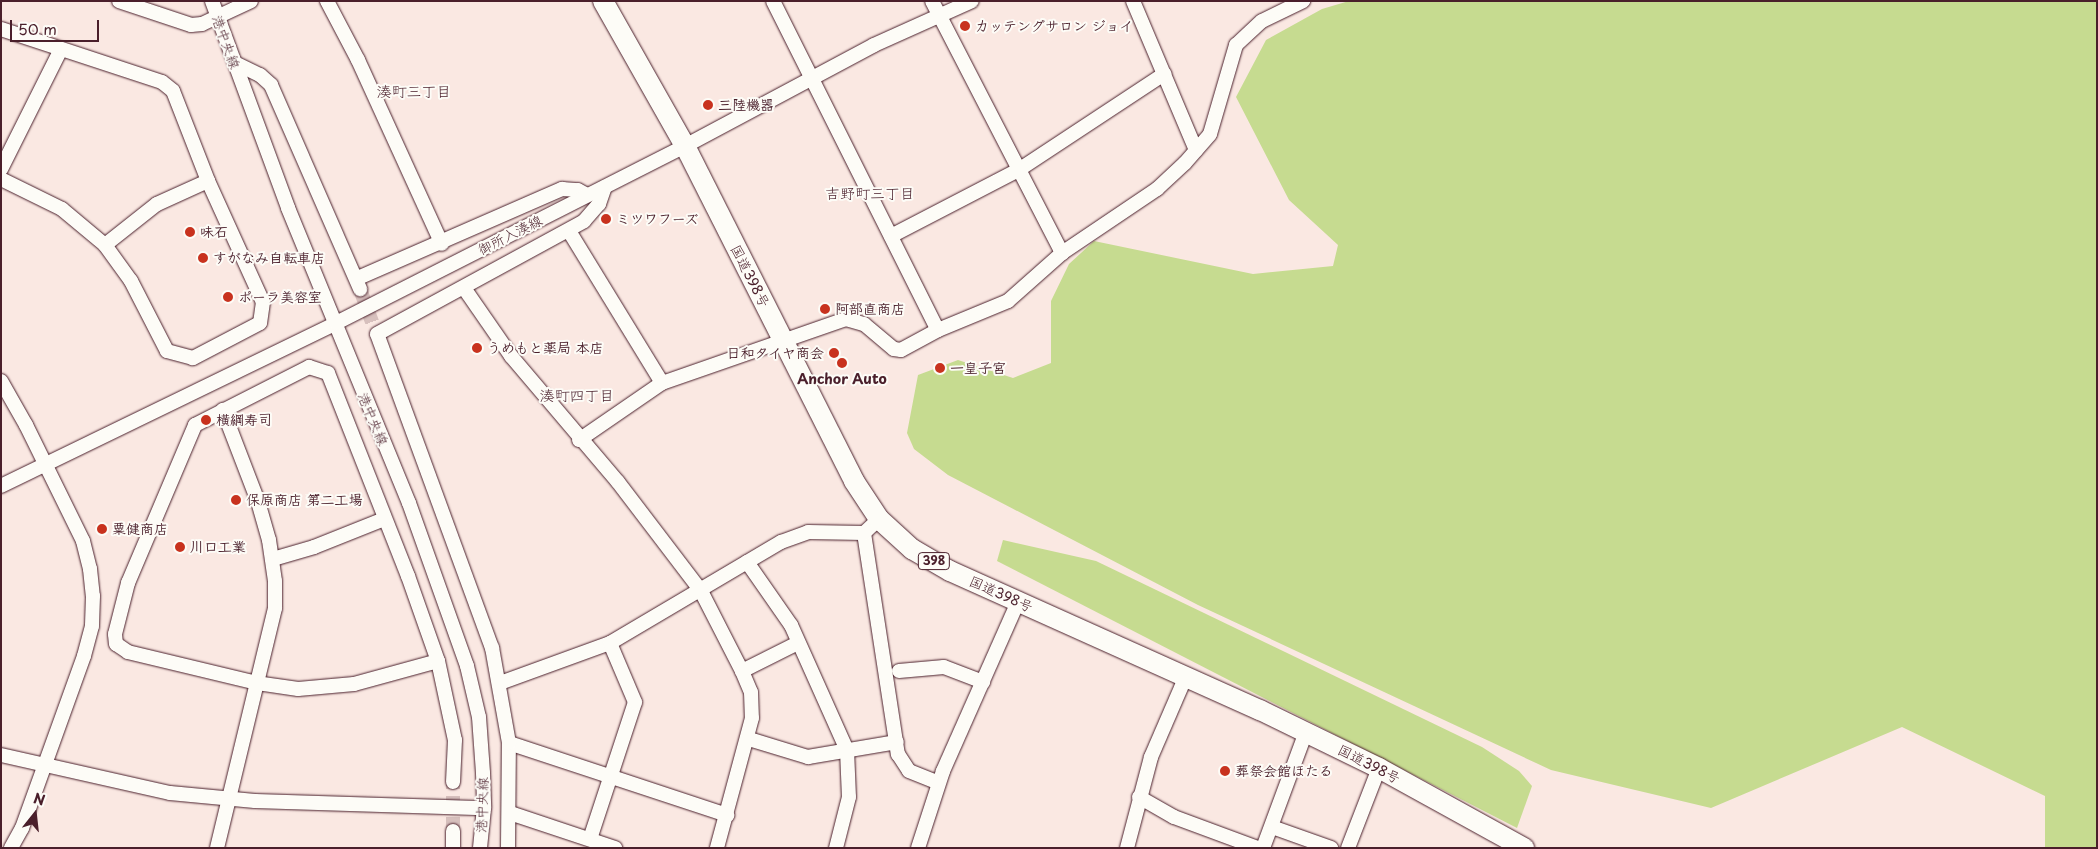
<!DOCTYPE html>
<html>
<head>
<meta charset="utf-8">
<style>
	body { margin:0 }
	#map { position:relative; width:2098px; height:849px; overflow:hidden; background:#fae8e2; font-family:"Playpen Sans","Klee One",sans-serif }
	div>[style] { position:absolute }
	.green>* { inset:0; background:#c6db90 }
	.minor-tunnel>* { height:14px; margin-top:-7px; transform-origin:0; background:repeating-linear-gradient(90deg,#d7c0bd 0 14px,transparent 0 21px) }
	.roads { filter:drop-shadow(0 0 1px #4a1f2b) drop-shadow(0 0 1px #4a1f2b) }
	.minor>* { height:14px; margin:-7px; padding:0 7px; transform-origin:7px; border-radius:7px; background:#fdfcf7 }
	.highway>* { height:20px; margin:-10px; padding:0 10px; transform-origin:10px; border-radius:10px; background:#fdfcf7 }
	.dots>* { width:14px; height:14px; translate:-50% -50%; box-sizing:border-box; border:2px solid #fdfcf7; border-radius:50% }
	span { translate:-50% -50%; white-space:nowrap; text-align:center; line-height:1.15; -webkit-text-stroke:4px #fdfcf7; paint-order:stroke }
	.shield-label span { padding:1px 4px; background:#fdfcf7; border:1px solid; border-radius:4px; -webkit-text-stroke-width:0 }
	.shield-label { font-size:12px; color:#4a1f2b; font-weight:700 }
	.poi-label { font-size:14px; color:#4a1f2b; font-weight:700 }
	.left { translate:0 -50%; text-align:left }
	.right { translate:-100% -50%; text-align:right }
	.street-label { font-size:14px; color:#4a1f2b }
	.neighbourhood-label { font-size:15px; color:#4a1f2b }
	.frame { position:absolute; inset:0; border:2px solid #4a1f2b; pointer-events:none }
	.north { position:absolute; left:10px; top:789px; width:50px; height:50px; -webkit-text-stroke:4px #fdfcf7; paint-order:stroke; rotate:16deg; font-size:14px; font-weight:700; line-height:20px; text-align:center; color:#4a1f2b }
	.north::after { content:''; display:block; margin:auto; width:18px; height:22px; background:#4a1f2b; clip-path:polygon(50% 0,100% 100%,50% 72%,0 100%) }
	.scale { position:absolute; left:10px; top:20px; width:89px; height:22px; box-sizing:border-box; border:2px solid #4a1f2b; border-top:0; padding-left:6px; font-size:15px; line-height:18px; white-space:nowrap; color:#4a1f2b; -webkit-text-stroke:4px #fdfcf7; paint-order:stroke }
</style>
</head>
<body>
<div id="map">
	<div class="green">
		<i style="clip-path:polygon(1349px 1px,2097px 1px,2097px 848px,2045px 848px,2045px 796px,1902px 727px,1711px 808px,1551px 770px,1198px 605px,948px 475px,914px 449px,907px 433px,918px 375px,958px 360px,1013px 378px,1051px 363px,1051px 301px,1069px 264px,1094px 241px,1253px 274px,1333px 266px,1338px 245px,1289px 200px,1236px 97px,1266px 40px,1322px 9px)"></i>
		<i style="clip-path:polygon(1003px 540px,1096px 561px,1482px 747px,1519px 771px,1532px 786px,1517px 828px,997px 561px)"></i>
	</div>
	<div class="minor-tunnel">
		<i style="left:360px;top:289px;width:38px;rotate:70deg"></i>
		<i style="left:453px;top:831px;width:49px;rotate:-90deg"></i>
	</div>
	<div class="roads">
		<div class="minor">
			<i style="left:119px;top:1px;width:76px;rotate:18.4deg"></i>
			<i style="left:191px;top:25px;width:11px;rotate:-5deg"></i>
			<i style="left:202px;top:24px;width:54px;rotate:-25.1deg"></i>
			<i style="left:212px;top:1px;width:221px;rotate:69.8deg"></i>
			<i style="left:288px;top:208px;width:319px;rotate:67.7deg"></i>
			<i style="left:409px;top:503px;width:173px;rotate:70.4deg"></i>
			<i style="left:467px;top:666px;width:52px;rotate:76.8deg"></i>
			<i style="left:479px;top:717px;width:56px;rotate:85.9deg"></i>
			<i style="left:483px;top:773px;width:35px;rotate:88deg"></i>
			<i style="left:484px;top:808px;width:40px;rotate:95.7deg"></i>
			<i style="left:327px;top:1px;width:67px;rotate:62.3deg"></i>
			<i style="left:358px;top:60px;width:202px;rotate:65.5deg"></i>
			<i style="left:773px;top:1px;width:368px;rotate:63.4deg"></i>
			<i style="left:932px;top:1px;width:284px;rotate:62.7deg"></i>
			<i style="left:1133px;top:1px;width:162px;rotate:67.1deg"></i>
			<i style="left:1px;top:29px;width:169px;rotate:18.2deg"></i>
			<i style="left:162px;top:82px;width:14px;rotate:39deg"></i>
			<i style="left:173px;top:91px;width:97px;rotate:68.7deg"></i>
			<i style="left:208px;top:181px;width:133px;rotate:65.6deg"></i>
			<i style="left:263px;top:302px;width:21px;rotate:98deg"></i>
			<i style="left:260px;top:323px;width:76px;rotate:152.4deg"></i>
			<i style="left:193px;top:358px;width:27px;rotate:-165deg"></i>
			<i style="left:167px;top:351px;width:79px;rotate:-117.2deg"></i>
			<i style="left:131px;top:281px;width:44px;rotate:-125.8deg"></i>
			<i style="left:105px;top:245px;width:56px;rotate:-140.1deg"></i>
			<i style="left:62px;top:209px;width:68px;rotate:-153.8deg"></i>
			<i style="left:235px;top:63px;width:28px;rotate:26deg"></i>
			<i style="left:260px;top:75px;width:15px;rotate:42deg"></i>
			<i style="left:271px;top:85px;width:223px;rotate:66.4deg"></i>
			<i style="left:1px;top:169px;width:134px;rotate:-63.4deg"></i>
			<i style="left:569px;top:231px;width:178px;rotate:58.5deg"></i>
			<i style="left:891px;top:236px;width:145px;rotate:-27.4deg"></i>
			<i style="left:1020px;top:169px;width:173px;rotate:-33.4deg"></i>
			<i style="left:105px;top:245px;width:66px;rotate:-38.3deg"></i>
			<i style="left:157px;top:204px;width:56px;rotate:-24.3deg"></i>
			<i style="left:358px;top:278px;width:223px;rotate:-23.6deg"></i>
			<i style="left:562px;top:189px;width:16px;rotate:4deg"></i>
			<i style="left:578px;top:190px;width:10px;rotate:29deg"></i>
			<i style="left:464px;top:288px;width:83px;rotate:55.3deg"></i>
			<i style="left:511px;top:356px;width:165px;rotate:49.7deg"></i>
			<i style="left:618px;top:482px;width:137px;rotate:52.7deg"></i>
			<i style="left:701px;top:591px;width:90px;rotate:62.9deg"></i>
			<i style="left:742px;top:671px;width:23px;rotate:67deg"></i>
			<i style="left:751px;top:692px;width:26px;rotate:88deg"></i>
			<i style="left:752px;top:718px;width:135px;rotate:105.1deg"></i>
			<i style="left:1px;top:381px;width:51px;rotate:60.4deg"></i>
			<i style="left:26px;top:425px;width:129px;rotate:63.8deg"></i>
			<i style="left:83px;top:541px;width:29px;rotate:76deg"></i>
			<i style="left:90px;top:569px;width:27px;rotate:84deg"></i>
			<i style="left:93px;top:596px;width:30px;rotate:92deg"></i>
			<i style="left:92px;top:626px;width:31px;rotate:105deg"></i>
			<i style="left:84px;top:656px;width:183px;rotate:109.8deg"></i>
			<i style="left:22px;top:828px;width:23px;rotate:119deg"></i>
			<i style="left:579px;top:440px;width:101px;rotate:-34.5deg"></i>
			<i style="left:662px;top:383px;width:195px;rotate:-19.2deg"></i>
			<i style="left:846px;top:319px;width:19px;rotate:16deg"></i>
			<i style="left:864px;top:324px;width:39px;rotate:40deg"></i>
			<i style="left:894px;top:349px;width:7px;rotate:8deg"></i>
			<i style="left:901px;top:350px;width:42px;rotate:-28.4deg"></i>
			<i style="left:938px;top:330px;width:76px;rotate:-22.5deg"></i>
			<i style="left:1008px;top:301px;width:72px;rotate:-41.6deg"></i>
			<i style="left:1062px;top:253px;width:115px;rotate:-34deg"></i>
			<i style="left:1157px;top:189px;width:38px;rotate:-43deg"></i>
			<i style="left:1185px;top:163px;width:38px;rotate:-49deg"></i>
			<i style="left:1210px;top:134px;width:93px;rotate:-73.7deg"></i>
			<i style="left:1236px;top:45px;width:35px;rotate:-43deg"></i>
			<i style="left:1262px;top:21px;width:46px;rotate:-26deg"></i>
			<i style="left:1px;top:486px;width:373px;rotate:-25.9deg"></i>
			<i style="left:336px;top:323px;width:391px;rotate:-26.9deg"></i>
			<i style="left:685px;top:146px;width:214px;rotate:-28.1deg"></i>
			<i style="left:874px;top:45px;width:107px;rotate:-24.2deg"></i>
			<i style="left:864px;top:533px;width:224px;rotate:81.3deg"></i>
			<i style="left:898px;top:754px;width:20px;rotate:57deg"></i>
			<i style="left:909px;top:771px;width:31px;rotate:22deg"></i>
			<i style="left:273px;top:559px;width:43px;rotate:-16.3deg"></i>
			<i style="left:314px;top:547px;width:75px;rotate:-21.8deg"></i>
			<i style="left:747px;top:562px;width:77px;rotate:55.1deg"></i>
			<i style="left:791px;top:625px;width:137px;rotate:65.9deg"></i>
			<i style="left:847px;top:750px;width:47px;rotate:87.6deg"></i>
			<i style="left:849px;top:797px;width:53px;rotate:104.3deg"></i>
			<i style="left:438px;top:661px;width:87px;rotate:164.7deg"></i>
			<i style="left:354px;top:684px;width:56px;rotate:174.9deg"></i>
			<i style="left:298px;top:689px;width:41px;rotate:-171.7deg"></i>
			<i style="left:257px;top:683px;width:133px;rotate:-166.5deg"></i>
			<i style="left:128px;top:652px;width:14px;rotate:-146deg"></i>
			<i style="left:116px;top:644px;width:10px;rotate:-96deg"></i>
			<i style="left:115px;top:634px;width:53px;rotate:-75.7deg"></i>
			<i style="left:128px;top:583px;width:172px;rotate:-67deg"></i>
			<i style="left:195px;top:425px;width:128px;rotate:-27deg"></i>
			<i style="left:309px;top:367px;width:20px;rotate:18deg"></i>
			<i style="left:328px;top:373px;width:218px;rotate:68.5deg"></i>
			<i style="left:408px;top:576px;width:90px;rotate:70.6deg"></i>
			<i style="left:438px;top:661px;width:81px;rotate:77.9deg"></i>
			<i style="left:455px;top:740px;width:42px;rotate:92.7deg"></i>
			<i style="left:742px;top:671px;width:63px;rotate:-26.6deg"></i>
			<i style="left:899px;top:671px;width:45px;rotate:-5.1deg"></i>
			<i style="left:944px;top:667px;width:42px;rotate:21deg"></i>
			<i style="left:500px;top:683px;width:117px;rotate:-20deg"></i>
			<i style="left:610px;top:643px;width:199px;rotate:-30.6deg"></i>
			<i style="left:781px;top:542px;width:29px;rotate:-20deg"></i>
			<i style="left:808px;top:532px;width:56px;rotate:1deg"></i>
			<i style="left:864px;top:533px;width:21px;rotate:-43deg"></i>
			<i style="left:749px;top:739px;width:62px;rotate:17deg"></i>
			<i style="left:808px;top:757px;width:90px;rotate:-9.6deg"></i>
			<i style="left:509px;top:743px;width:230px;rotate:18.3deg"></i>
			<i style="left:1px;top:755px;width:173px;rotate:12.7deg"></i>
			<i style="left:170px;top:793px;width:85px;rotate:5.4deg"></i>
			<i style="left:255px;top:801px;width:229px;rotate:1.8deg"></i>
			<i style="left:1139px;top:797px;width:40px;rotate:29.7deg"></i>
			<i style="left:1174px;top:817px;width:90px;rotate:20.3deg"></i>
			<i style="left:510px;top:813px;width:111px;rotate:18.4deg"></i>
			<i style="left:1272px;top:827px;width:63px;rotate:19.6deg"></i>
			<i style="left:590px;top:839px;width:144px;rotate:-71.8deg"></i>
			<i style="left:635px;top:702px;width:64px;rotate:-113deg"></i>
			<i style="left:217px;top:848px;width:247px;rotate:-76.4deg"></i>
			<i style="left:275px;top:608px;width:27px;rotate:-90deg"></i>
			<i style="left:275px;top:581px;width:41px;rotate:-98.3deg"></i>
			<i style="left:269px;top:540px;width:37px;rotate:-106deg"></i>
			<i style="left:259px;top:504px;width:101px;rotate:-111deg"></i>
			<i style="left:453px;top:848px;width:17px;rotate:-90deg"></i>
			<i style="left:508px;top:848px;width:105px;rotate:-89.5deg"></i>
			<i style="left:509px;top:743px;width:97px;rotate:-100.1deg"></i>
			<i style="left:492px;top:648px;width:334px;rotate:-110.1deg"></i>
			<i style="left:377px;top:334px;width:236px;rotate:-28.6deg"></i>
			<i style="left:584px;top:221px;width:23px;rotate:-49deg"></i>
			<i style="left:599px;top:204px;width:18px;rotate:-71deg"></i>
			<i style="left:918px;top:848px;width:81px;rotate:-72deg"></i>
			<i style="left:943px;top:771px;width:185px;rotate:-66.1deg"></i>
			<i style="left:1127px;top:848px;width:94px;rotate:-75.2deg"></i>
			<i style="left:1151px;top:757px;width:88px;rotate:-66.6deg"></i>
			<i style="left:1263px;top:848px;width:124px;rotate:-69.7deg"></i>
			<i style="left:1348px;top:848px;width:86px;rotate:-68.8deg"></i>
		</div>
		<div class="highway">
			<i style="left:603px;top:1px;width:167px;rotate:60.5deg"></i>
			<i style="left:685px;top:146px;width:375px;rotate:63.2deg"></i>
			<i style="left:854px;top:481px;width:45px;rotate:56.7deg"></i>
			<i style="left:879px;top:519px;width:45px;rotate:42.3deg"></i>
			<i style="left:912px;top:549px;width:44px;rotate:30.1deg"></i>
			<i style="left:950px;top:571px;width:340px;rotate:24.2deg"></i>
			<i style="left:1260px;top:710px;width:132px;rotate:26deg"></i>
			<i style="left:1379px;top:768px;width:166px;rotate:28.9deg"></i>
		</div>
	</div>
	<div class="dots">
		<i style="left:965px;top:26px;background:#c8321e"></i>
		<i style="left:708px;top:105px;background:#c8321e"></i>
		<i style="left:606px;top:219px;background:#c8321e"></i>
		<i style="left:190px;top:232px;background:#c8321e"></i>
		<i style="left:203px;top:258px;background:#c8321e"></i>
		<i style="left:228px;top:297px;background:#c8321e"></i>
		<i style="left:825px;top:309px;background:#c8321e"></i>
		<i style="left:477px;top:348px;background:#c8321e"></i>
		<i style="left:834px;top:353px;background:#c8321e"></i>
		<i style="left:842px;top:363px;background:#c8321e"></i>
		<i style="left:940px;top:368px;background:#c8321e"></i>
		<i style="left:206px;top:420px;background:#c8321e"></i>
		<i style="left:236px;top:500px;background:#c8321e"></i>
		<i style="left:102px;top:529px;background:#c8321e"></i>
		<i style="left:180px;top:547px;background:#c8321e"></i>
		<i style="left:1225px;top:771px;background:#c8321e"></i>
	</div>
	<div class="shield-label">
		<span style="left:934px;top:561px">398</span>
	</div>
	<div class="poi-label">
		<span class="left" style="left:975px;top:26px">カッテングサロン ジョイ</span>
		<span class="left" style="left:718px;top:105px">三陸機器</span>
		<span class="left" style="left:616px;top:219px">ミツワフーズ</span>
		<span class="left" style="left:200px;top:232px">味石</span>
		<span class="left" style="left:213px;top:258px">すがなみ自転車店</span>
		<span class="left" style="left:238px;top:297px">ポーラ美容室</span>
		<span class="left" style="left:835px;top:309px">阿部直商店</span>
		<span class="left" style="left:487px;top:348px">うめもと薬局 本店</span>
		<span class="right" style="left:824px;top:353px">日和タイヤ商会</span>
		<span class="left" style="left:950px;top:368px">一皇子宮</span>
		<span style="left:842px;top:379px">Anchor Auto</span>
		<span class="left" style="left:216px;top:420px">横綱寿司</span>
		<span class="left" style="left:246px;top:500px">保原商店 第二工場</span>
		<span class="left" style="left:112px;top:529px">粟健商店</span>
		<span class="left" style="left:190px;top:547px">川口工業</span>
		<span class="left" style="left:1235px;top:771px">葬祭会館ほたる</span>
	</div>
	<div class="street-label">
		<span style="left:226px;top:42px;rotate:70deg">港中央線</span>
		<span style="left:510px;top:235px;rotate:-27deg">御所入湊線</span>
		<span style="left:750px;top:276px;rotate:63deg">国道398号</span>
		<span style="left:373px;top:419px;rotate:67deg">港中央線</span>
		<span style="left:1001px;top:594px;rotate:24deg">国道398号</span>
		<span style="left:1369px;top:764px;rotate:27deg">国道398号</span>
		<span style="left:482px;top:805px;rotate:-88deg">港中央線</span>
	</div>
	<div class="neighbourhood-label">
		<span style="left:414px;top:91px">湊町三丁目</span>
		<span style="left:870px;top:193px">吉野町三丁目</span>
		<span style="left:577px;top:395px">湊町四丁目</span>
	</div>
	<div class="frame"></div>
	<div class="north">N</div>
	<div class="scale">50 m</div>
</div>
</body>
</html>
